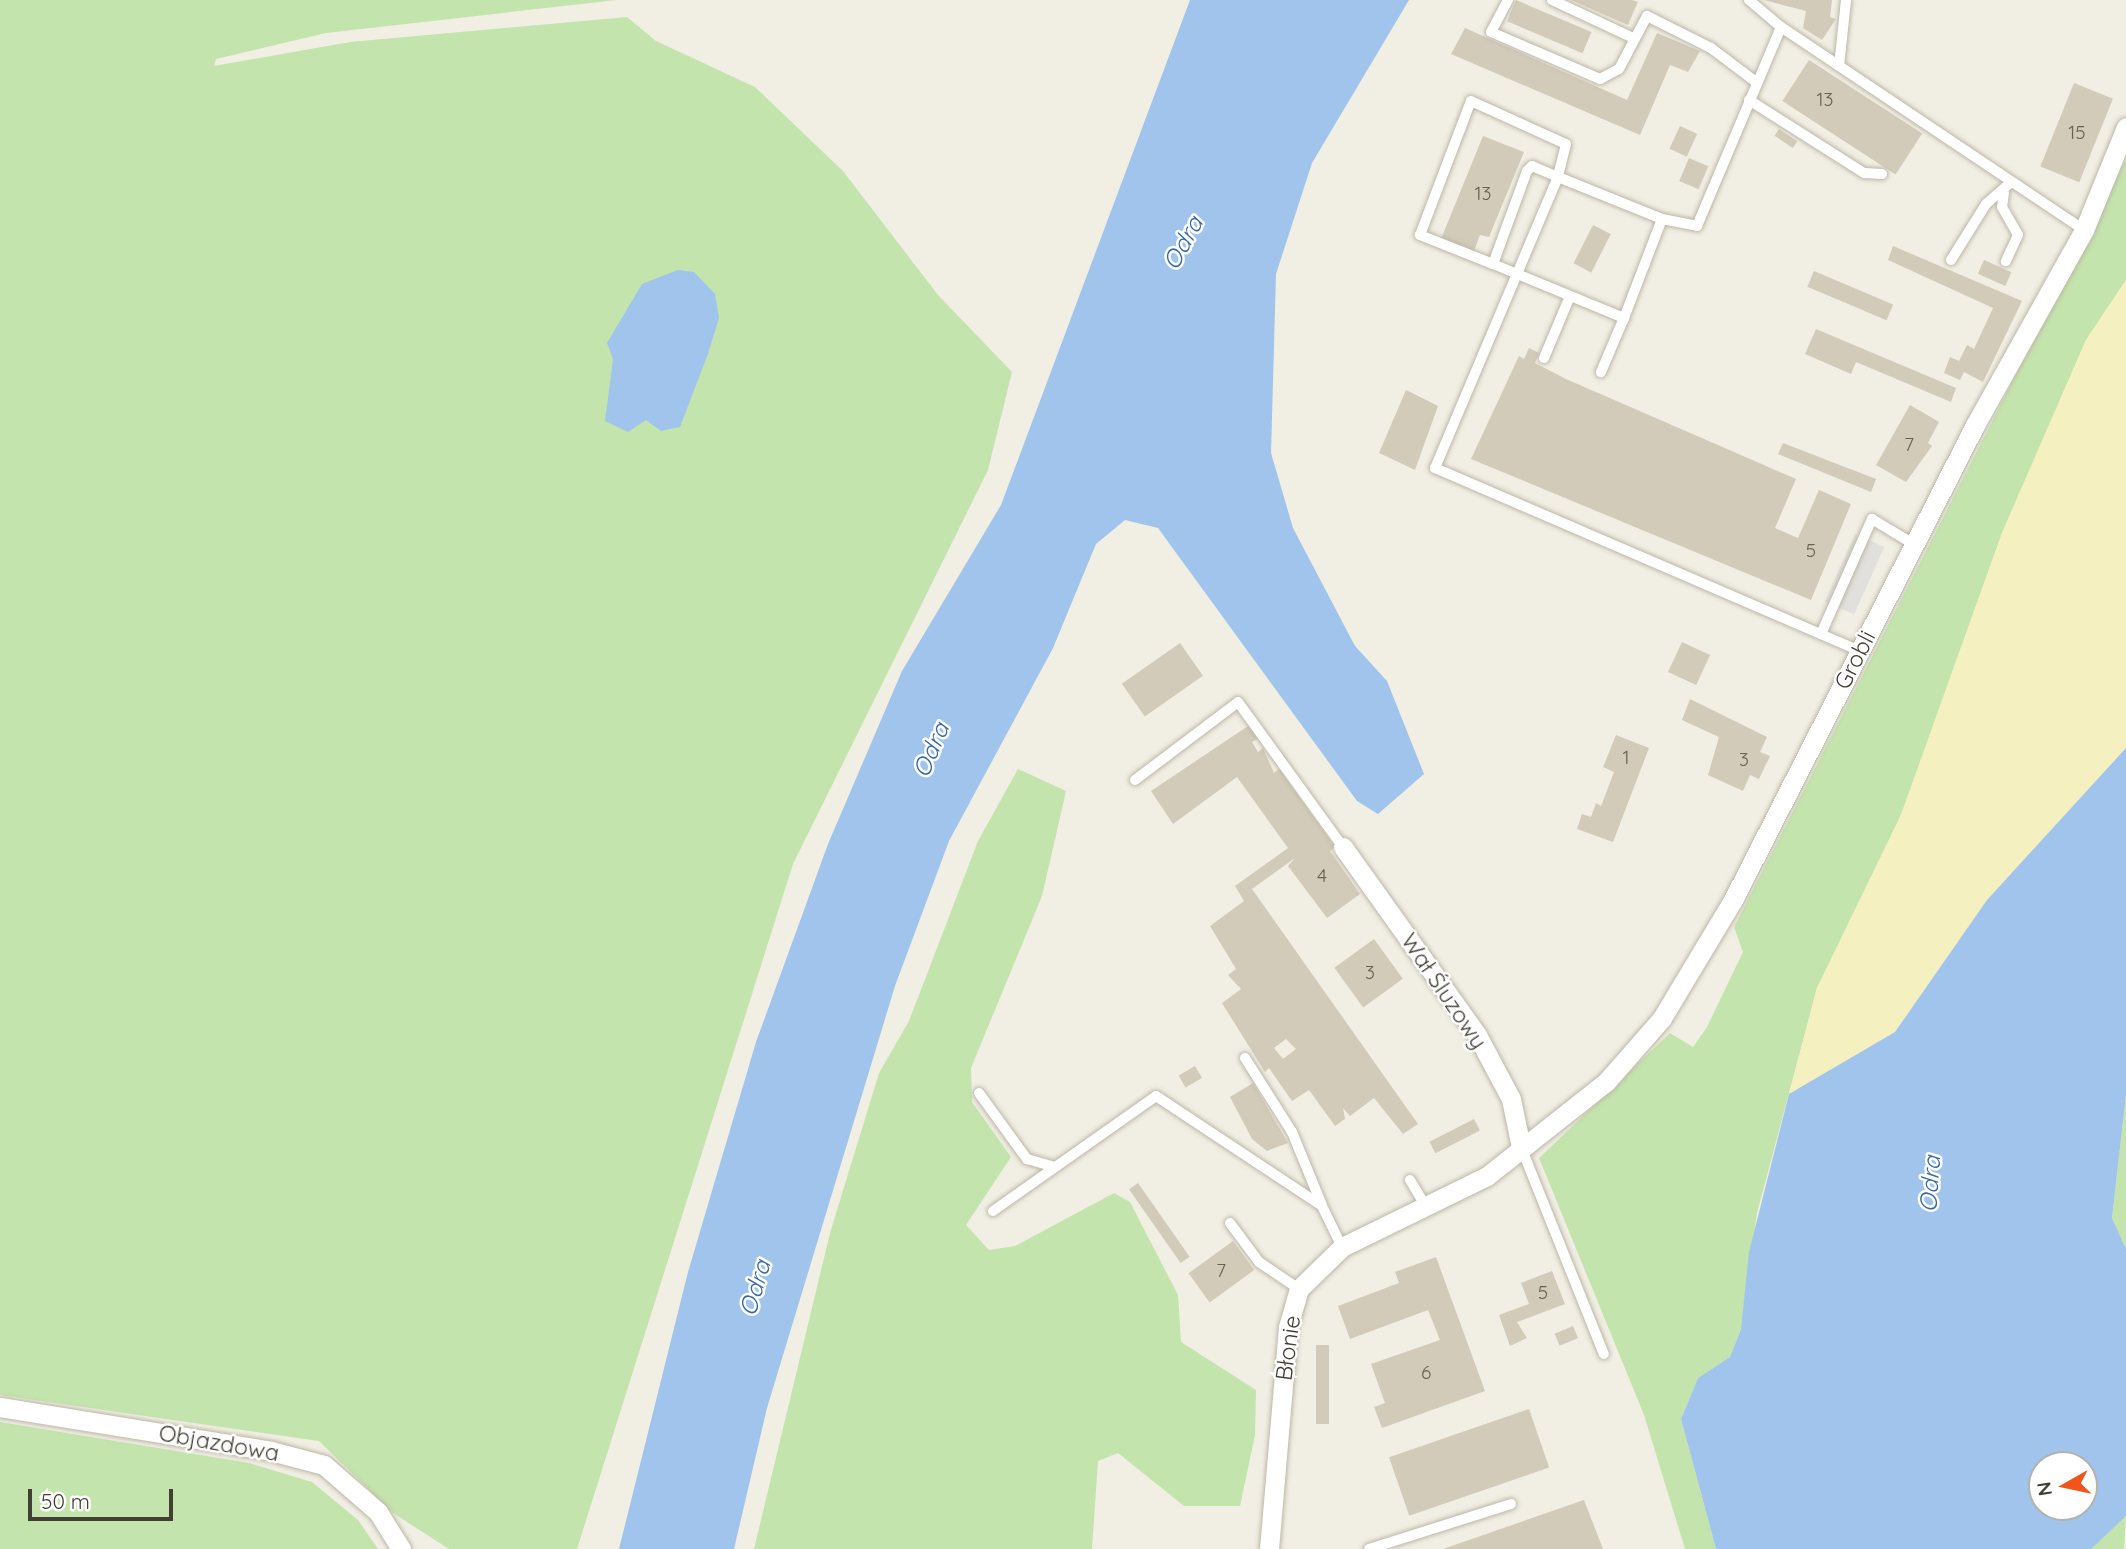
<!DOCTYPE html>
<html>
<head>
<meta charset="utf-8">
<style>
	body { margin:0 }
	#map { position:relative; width:2126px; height:1549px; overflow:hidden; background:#f1eee3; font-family:Quicksand,sans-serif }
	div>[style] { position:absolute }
	.green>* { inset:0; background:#c4e4ad }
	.sand>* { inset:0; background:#f5f0bf }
	.parking>* { inset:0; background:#e1e0dc; transform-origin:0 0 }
	.water>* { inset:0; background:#a1c4ec }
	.building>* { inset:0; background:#d2cbb9; transform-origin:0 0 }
	.roads { filter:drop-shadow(0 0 2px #bcb7a7) drop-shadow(0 0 2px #bcb7a7) }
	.lane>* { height:10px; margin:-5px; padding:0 5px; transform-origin:5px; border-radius:5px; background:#fff }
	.street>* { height:19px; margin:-9.5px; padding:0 9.5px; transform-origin:9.5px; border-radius:9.5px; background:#fff }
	span { translate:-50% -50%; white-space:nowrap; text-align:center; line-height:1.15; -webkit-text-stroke:5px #fff; paint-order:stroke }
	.number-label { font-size:19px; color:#666255 }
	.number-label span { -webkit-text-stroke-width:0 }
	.street-label { font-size:23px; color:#423f34 }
	.water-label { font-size:24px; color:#3368a9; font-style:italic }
	.north { position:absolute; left:2028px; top:1451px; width:70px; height:70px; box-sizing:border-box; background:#fff; border:2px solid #b3b2ae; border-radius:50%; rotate:261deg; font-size:19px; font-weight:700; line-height:28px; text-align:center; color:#423f34 }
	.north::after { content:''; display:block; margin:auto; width:24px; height:32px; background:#f0561b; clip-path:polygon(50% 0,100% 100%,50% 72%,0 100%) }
	.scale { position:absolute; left:28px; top:1489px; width:145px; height:32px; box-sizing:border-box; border:4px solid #423f34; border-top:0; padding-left:9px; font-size:21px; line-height:24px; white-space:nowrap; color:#423f34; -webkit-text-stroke:5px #fff; paint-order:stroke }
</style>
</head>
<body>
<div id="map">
	<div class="green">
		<i style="clip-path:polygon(0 0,617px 0,326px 33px,216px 59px,214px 66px,350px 42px,627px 17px,656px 41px,755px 87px,843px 171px,938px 295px,1012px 372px,988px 470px,793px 864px,577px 1549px,449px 1549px,393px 1513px,319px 1441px,0 1395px)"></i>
		<i style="clip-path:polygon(2126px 159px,2126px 280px,2086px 340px,2002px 533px,1901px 815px,1817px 988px,1757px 1213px,1741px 1329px,1730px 1357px,1698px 1378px,1681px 1419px,1716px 1549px,1685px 1549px,1644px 1415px,1539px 1158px,1670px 1033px,1693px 1047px,1707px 1027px,1743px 952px,1734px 927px)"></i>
		<i style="clip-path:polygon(1018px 769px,1066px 791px,1042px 896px,971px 1068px,972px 1102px,1011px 1157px,966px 1225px,989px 1250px,1015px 1246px,1114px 1193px,1130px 1202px,1178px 1295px,1181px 1342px,1256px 1390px,1255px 1435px,1240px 1506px,1184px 1506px,1118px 1453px,1098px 1461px,1092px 1549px,754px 1549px,830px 1233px,879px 1073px,909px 1021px,978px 841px)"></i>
		<i style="clip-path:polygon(2126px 1095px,2126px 1249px,2112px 1218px)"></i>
		<i style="clip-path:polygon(0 1422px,249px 1463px,312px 1482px,358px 1520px,378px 1549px,0 1549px)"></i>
		<i style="clip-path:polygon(2126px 1516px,2124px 1549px,2091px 1549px,2109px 1527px)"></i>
	</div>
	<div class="sand">
		<i style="clip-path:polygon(2126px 280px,2126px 748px,1987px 900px,1895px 1032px,1789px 1094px,1817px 988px,1901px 815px,2002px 533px,2086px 340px)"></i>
	</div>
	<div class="parking">
		<i style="left:1855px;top:534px;width:32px;height:74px;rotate:24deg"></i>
	</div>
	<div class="water">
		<i style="clip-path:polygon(1190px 0,1409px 0,1312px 163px,1276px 274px,1271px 453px,1293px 528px,1355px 646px,1387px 681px,1424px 774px,1378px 814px,1357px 801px,1158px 528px,1125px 520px,1096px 544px,1053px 648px,949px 841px,895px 986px,767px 1408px,734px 1549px,619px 1549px,688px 1272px,756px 1042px,828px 844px,902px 671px,1001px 505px)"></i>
		<i style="clip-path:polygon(678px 270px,694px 272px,715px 294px,719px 318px,708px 354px,680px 427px,661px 431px,646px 420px,628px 432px,605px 421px,613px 359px,607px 343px,642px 284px)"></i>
		<i style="clip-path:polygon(evenodd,2126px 748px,2126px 1095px,2112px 1218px,2126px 1249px,2126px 1516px,2091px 1549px,1716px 1549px,1681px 1419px,1698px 1378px,1730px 1357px,1741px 1329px,1749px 1252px,1789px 1094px,1895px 1032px,1987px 900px,2126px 748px,2042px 1465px,2084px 1465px,2084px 1507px,2042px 1507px,2042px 1465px)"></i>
	</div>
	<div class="building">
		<i style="left:1516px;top:0;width:82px;height:23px;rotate:23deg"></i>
		<i style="clip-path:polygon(1571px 0,1632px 0,1638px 2px,1628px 25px)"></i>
		<i style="clip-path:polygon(1764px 0,1832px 0,1830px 17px,1836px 19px,1822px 40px,1803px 28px,1806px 11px)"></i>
		<i style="clip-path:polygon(1465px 28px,1627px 100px,1657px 33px,1700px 51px,1688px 72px,1670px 65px,1640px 135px,1451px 54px)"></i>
		<i style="left:1809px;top:60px;width:135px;height:49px;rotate:33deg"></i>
		<i style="left:2074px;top:83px;width:42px;height:90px;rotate:22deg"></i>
		<i style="left:1680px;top:126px;width:19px;height:25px;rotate:25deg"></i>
		<i style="left:1779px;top:129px;width:22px;height:8px;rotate:34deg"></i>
		<i style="clip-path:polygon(1483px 136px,1524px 152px,1489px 237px,1480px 235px,1473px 253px,1441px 239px)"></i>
		<i style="left:1689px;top:158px;width:21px;height:25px;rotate:23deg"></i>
		<i style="left:1593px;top:225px;width:20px;height:43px;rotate:27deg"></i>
		<i style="clip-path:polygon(1893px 246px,2022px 301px,1983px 382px,1964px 372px,1960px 380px,1944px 373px,1950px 357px,1959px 361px,1967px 345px,1974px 349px,1993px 308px,1888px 260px)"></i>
		<i style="left:1984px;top:260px;width:30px;height:15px;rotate:24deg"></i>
		<i style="left:1814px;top:271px;width:86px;height:17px;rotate:23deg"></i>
		<i style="clip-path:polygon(1816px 329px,1956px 388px,1951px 402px,1856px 362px,1851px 374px,1805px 354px)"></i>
		<i style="clip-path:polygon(1529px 348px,1539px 353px,1535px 363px,1566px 379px,1796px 479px,1775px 528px,1798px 538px,1819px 490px,1851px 504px,1811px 600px,1471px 459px,1519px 356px,1524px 359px)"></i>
		<i style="clip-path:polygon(1406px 390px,1438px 406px,1415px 470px,1379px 453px)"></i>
		<i style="clip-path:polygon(1910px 405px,1939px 422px,1928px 443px,1932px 446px,1906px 482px,1876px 465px)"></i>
		<i style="clip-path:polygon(1783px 443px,1876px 479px,1871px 492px,1778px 454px)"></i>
		<i style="left:1682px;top:642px;width:31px;height:33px;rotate:25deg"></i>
		<i style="left:1180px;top:643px;width:40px;height:71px;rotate:55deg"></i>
		<i style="clip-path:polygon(1690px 699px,1767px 737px,1760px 752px,1770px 756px,1759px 779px,1750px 775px,1743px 791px,1708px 775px,1719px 737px,1682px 720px)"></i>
		<i style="clip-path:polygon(evenodd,1251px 724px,1260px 737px,1252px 742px,1258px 752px,1263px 748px,1274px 773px,1279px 769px,1335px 847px,1330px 851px,1360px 894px,1327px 918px,1288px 866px,1295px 858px,1252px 889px,1418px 1124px,1403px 1134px,1374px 1098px,1350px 1116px,1343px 1108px,1345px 1119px,1335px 1126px,1309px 1090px,1292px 1101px,1269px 1068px,1265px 1072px,1222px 1003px,1241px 989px,1228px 975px,1236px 969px,1210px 926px,1244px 901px,1235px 886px,1288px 848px,1237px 777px,1173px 824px,1151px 791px,1251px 724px,1286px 1039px,1296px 1049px,1283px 1059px,1274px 1048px,1286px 1039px)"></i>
		<i style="clip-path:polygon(1616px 735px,1649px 748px,1613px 842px,1577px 829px,1582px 814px,1591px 817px,1596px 803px,1601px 806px,1614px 772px,1603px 767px)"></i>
		<i style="left:1374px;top:939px;width:49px;height:49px;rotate:54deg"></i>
		<i style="left:1195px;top:1066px;width:14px;height:19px;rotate:60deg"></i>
		<i style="clip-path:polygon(1253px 1083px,1288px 1143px,1267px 1151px,1252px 1139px,1230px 1097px)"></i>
		<i style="left:1474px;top:1119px;width:13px;height:50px;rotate:63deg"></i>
		<i style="left:1138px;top:1183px;width:90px;height:11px;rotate:55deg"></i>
		<i style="left:1233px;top:1241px;width:36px;height:55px;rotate:54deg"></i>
		<i style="clip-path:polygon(1436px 1257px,1485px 1391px,1382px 1428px,1374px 1407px,1385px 1403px,1371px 1364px,1440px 1340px,1428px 1310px,1350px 1339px,1338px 1306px,1399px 1283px,1395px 1272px)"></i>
		<i style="clip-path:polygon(1552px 1271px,1565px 1304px,1517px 1322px,1527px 1338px,1510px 1346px,1499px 1315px,1529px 1304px,1521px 1283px)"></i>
		<i style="left:1573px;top:1326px;width:13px;height:20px;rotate:67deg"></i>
		<i style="left:1316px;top:1345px;width:13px;height:79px"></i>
		<i style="left:1529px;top:1409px;width:62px;height:148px;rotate:71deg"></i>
		<i style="clip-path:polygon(1584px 1500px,1603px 1549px,1443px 1549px)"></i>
	</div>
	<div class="roads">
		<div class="lane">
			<i style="left:1508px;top:0;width:36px;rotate:118deg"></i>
			<i style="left:1491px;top:32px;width:119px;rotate:23.3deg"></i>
			<i style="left:1600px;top:79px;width:21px;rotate:-28deg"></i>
			<i style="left:1619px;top:69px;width:60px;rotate:-62.2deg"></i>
			<i style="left:1647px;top:16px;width:72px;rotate:26.6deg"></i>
			<i style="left:1711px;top:48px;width:56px;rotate:37.1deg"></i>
			<i style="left:1552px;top:0;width:89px;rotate:25.1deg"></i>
			<i style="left:1749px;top:0;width:42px;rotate:40.2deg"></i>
			<i style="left:1839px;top:66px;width:66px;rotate:-83.9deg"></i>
			<i style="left:1749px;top:100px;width:136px;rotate:32.4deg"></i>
			<i style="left:1864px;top:173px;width:18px;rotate:3deg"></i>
			<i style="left:2004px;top:193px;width:14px;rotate:98deg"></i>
			<i style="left:2002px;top:207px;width:32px;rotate:60deg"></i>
			<i style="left:2018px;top:235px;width:29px;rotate:115deg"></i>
			<i style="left:1951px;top:260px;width:66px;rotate:-58deg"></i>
			<i style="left:1986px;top:204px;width:33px;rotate:-41deg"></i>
			<i style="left:1493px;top:264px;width:79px;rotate:-158.3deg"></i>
			<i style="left:1420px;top:235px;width:143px;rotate:-69.2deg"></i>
			<i style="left:1471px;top:101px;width:104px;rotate:24.4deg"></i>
			<i style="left:1566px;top:144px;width:34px;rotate:104deg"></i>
			<i style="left:1558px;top:177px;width:28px;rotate:-157deg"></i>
			<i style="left:1532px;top:166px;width:7px;rotate:135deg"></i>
			<i style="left:1527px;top:171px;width:99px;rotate:110.1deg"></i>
			<i style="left:1493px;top:264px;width:142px;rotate:22.4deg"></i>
			<i style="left:1624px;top:318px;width:59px;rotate:113.1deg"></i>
			<i style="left:1624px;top:318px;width:106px;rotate:-69deg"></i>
			<i style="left:1544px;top:358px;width:67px;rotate:-67.2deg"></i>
			<i style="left:1821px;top:634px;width:126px;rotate:-66.1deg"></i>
			<i style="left:1872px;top:519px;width:50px;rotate:31.2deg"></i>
			<i style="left:1860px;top:651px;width:463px;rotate:-156.7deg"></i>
			<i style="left:1435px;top:468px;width:316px;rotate:-67.1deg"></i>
			<i style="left:1558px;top:177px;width:112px;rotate:22deg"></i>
			<i style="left:1662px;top:219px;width:36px;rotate:11deg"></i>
			<i style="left:1697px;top:226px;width:216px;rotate:-67.1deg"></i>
			<i style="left:1781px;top:27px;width:365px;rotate:33.8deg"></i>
			<i style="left:1135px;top:780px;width:129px;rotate:-37.1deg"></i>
			<i style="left:1238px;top:702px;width:179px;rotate:54.1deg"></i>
			<i style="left:1245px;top:1058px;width:88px;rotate:57.6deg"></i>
			<i style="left:1292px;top:1132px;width:79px;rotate:67.7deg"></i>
			<i style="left:979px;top:1093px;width:82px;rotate:54deg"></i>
			<i style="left:1027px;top:1159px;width:29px;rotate:16deg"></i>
			<i style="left:1521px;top:1147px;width:223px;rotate:68.2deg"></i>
			<i style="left:1410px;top:1180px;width:31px;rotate:59deg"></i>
			<i style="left:993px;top:1211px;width:199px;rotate:-35.2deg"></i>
			<i style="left:1156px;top:1096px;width:199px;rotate:33.5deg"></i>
			<i style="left:1322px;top:1206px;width:46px;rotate:64deg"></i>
			<i style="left:1230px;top:1223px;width:49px;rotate:53.4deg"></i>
			<i style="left:1259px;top:1262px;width:48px;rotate:34deg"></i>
			<i style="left:1369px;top:1549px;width:149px;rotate:-17.6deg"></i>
		</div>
		<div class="street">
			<i style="left:1343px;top:847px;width:231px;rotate:54.5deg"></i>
			<i style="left:1477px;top:1035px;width:72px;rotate:62deg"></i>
			<i style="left:1511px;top:1099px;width:49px;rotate:78.2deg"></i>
			<i style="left:0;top:1407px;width:275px;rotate:9.2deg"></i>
			<i style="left:271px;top:1451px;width:55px;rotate:14.8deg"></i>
			<i style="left:324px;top:1465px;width:72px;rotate:41deg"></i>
			<i style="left:378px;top:1512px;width:44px;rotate:58.1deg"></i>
			<i style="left:1269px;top:1549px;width:223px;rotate:-85.1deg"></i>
			<i style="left:1288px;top:1327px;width:40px;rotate:-74deg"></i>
			<i style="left:1299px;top:1289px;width:60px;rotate:-44.3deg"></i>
			<i style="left:1342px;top:1247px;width:161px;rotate:-26.1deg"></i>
			<i style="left:1487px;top:1176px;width:152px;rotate:-38.3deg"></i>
			<i style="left:1606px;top:1082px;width:85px;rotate:-48.8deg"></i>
			<i style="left:1662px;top:1018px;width:138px;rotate:-59deg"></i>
			<i style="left:1733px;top:900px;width:533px;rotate:-63deg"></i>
			<i style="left:1975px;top:425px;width:223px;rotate:-60.8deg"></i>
			<i style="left:2084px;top:230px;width:111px;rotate:-67.8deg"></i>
		</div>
	</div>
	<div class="number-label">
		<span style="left:1825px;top:100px">13</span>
		<span style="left:2077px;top:133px">15</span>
		<span style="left:1483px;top:194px">13</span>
		<span style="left:1909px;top:445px">7</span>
		<span style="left:1811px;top:551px">5</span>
		<span style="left:1626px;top:758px">1</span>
		<span style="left:1744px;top:760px">3</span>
		<span style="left:1322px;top:876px">4</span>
		<span style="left:1370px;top:973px">3</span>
		<span style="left:1221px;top:1271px">7</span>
		<span style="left:1543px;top:1293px">5</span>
		<span style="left:1426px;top:1373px">6</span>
	</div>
	<div class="street-label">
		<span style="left:1855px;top:660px;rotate:-63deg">Grobli</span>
		<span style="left:1444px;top:991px;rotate:56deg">Wał Śluzowy</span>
		<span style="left:1288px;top:1348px;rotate:-82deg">Błonie</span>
		<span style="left:219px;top:1443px;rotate:10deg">Objazdowa</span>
	</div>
	<div class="water-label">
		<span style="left:1183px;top:243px;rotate:-61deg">Odra</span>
		<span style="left:931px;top:750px;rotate:-67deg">Odra</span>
		<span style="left:1930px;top:1184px;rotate:-86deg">Odra</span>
		<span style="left:755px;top:1288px;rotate:-74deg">Odra</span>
	</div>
	<div class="north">N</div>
	<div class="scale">50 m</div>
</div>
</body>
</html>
